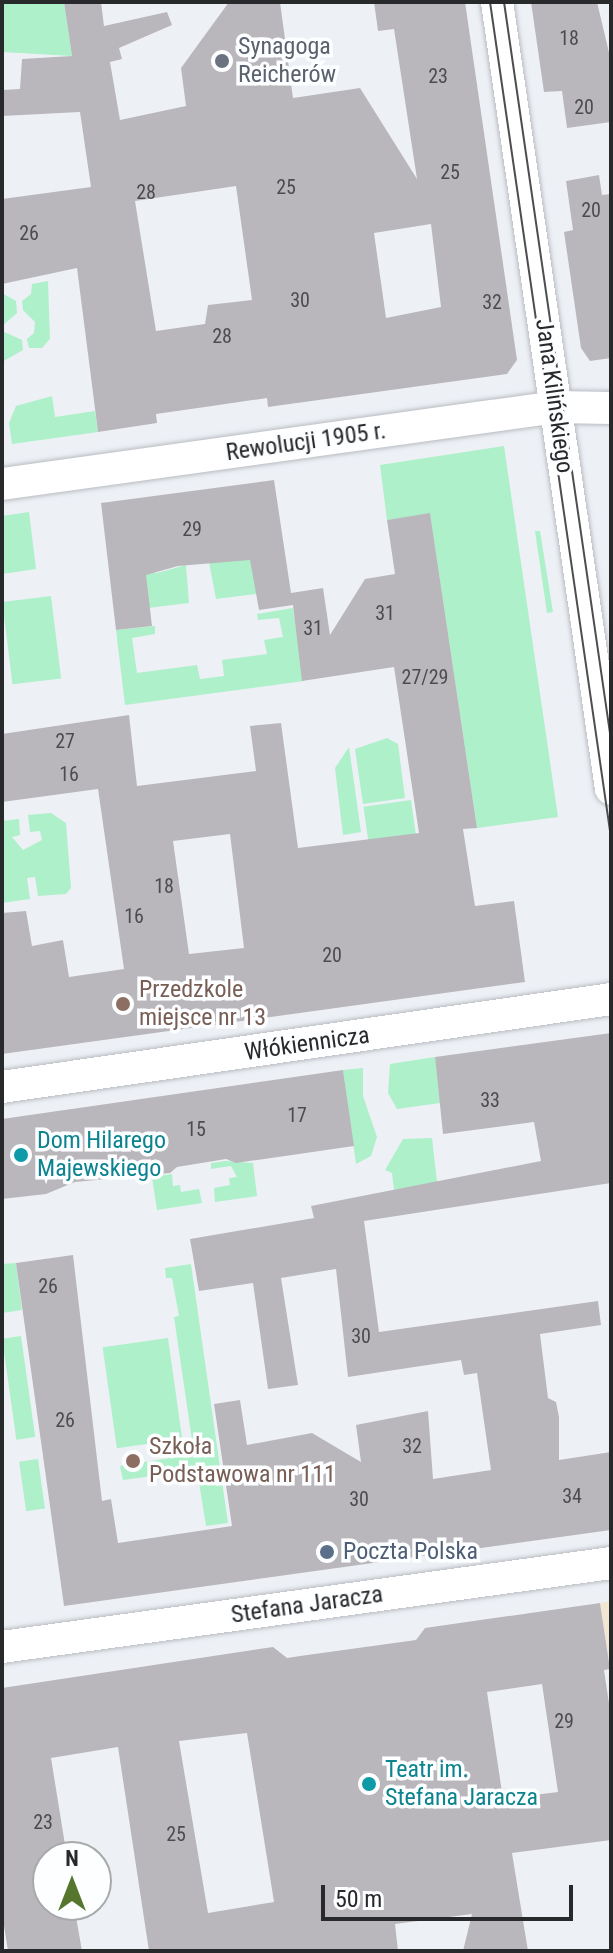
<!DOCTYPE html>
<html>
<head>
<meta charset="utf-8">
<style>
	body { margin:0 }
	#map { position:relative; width:613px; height:1953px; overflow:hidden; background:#edf1f6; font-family:"Roboto Condensed",sans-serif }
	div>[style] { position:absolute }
	.commercial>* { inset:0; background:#f0e6d1 }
	.green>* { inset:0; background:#adf0ca; transform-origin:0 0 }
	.building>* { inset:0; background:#bab7bc }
	.roads { filter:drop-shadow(0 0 2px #b9bcc1) drop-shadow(0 0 2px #b9bcc1) }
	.minor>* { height:32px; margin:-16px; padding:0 16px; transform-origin:16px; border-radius:16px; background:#fff }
	.tram>* { height:2px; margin:-1px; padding:0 1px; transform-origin:1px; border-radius:1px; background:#4c4e50 }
	.dots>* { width:22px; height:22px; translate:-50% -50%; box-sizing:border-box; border:4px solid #fdfeff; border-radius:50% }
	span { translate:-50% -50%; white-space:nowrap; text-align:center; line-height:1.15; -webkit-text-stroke:7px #fdfeff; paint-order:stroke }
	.number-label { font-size:20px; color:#4c4c4f }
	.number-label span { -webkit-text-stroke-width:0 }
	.worship-label { font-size:24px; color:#5b616d }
	.left { translate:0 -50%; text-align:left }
	.street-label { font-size:24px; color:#28292b }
	.education-label { font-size:24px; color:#785e54 }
	.culture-label { font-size:24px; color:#0d838f }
	.service-label { font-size:24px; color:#4e5e75 }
	.frame { position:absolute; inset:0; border:4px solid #28292b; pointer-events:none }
	.north { position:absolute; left:32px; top:1841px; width:80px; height:80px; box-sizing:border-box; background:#fdfeff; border:2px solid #a8a9aa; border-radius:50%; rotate:0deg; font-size:22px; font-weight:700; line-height:32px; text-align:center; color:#28292b }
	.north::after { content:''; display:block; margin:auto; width:28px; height:36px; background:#56762d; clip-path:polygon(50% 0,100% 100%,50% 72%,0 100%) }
	.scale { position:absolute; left:321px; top:1885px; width:252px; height:36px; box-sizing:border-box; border:4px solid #28292b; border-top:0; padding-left:10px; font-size:24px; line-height:28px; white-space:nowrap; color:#28292b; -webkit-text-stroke:6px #fdfeff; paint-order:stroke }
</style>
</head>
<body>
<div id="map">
	<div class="commercial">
		<i style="clip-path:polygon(611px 1601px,611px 1673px,600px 1603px)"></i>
	</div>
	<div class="green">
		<i style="clip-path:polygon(2px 2px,64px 2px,72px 56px,2px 52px)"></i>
		<i style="clip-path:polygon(48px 281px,50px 339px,42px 348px,29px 348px,27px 339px,34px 333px,35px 322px,23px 310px,22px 301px,31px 294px,32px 284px)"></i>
		<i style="clip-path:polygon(2px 293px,16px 301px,17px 313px,2px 326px)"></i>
		<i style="clip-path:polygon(2px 331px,22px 340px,23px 350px,2px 362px)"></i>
		<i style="clip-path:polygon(52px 396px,55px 417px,95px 411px,98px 432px,12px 444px,9px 423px,16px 406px)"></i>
		<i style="clip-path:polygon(504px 446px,558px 817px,477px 828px,430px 514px,387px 520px,380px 465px)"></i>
		<i style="clip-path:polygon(29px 512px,36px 569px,2px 574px,2px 516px)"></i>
		<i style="clip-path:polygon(535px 531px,540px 531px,553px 612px,547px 613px)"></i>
		<i style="clip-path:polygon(257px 555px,257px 594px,216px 599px,209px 562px)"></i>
		<i style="clip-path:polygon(186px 565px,189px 603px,148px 608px,137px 572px,157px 573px)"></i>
		<i style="left:51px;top:596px;width:83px;height:49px;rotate:83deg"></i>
		<i style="clip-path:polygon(293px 608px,304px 681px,125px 705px,116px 630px,155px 626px,155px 634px,132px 638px,137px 673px,197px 665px,200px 679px,224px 676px,222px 660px,267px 654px,264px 640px,283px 637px,279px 618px,258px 620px,257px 614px)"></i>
		<i style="clip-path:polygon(387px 738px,398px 744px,405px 798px,363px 804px,355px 749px)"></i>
		<i style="clip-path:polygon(349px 747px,361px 832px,343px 835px,335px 768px)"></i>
		<i style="left:411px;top:800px;width:35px;height:48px;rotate:82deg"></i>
		<i style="clip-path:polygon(51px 813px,66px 823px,71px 888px,66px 894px,38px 896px,35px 877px,27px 878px,30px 899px,2px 903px,2px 821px,19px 819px,20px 835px,12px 837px,23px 850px,42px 840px,40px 831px,30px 832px,28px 815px)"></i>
		<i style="clip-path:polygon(435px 1057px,440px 1103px,397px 1109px,388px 1093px,390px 1064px)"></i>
		<i style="clip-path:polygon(363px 1068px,363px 1096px,377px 1137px,371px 1156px,356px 1164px,343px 1070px)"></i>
		<i style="clip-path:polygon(432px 1138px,437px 1182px,394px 1190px,392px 1173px,385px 1170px,403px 1139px)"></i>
		<i style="clip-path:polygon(226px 1161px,253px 1163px,257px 1196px,215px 1202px,214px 1188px,230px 1185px,229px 1178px,237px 1177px,231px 1166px,211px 1169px,211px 1163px)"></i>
		<i style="clip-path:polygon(172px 1174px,173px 1186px,180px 1185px,181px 1192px,199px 1189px,202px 1203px,157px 1210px,152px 1177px)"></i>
		<i style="clip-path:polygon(16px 1263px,22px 1310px,2px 1313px,2px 1264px)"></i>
		<i style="clip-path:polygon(191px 1264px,228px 1523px,206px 1526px,197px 1470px,123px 1480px,120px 1466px,194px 1454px,174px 1317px,179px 1316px,172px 1278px,166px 1278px,165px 1268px)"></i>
		<i style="left:21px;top:1336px;width:102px;height:19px;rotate:82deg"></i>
		<i style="left:168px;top:1338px;width:102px;height:66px;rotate:82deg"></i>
		<i style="left:38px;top:1459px;width:50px;height:19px;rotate:82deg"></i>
	</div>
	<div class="building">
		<i style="clip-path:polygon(evenodd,64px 2px,101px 2px,104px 26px,167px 12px,172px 25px,119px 48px,122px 59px,110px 62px,120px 120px,186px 106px,181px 68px,229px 2px,280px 2px,293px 98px,360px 88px,417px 179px,394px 29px,378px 31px,374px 2px,465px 2px,517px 360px,507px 374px,268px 407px,267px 398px,212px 406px,156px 414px,157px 423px,98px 432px,77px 268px,2px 284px,2px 199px,91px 187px,80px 112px,2px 116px,2px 90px,20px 89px,22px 59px,72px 56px,64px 2px,236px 186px,252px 300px,208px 305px,205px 324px,156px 331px,135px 201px,236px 186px,64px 2px,431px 224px,441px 307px,386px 318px,374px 233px,431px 224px)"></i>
		<i style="clip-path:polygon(531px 2px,597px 2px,611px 61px,611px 122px,567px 128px,562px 91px,544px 92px)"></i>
		<i style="clip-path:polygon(599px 175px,602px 195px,611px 194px,611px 358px,590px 361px,581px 348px,564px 232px,573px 230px,566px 181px)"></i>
		<i style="clip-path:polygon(evenodd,274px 480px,291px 593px,323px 588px,330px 635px,365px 579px,395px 574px,387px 520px,430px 513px,477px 828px,463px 829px,475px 906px,514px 901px,525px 982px,2px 1054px,2px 913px,26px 911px,32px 946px,63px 940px,69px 977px,124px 969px,98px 789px,2px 802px,2px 734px,129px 715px,137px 786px,256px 771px,250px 726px,281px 723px,298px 848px,419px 833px,394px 667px,302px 681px,293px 605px,259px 610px,250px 560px,178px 566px,146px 575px,152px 626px,116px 630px,101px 503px,274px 480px,230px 834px,244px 948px,189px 954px,173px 841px,230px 834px)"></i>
		<i style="clip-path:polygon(611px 1033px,611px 1183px,364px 1221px,379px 1332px,598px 1301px,601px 1325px,540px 1334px,548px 1398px,556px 1402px,559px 1417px,559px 1460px,611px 1452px,611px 1530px,64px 1606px,16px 1263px,73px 1255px,102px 1501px,111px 1499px,118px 1543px,232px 1526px,214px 1404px,240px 1400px,247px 1445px,312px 1433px,361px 1462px,356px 1425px,428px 1411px,433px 1479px,491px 1470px,477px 1373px,464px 1375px,461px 1360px,348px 1377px,336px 1269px,281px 1278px,298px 1385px,268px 1389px,253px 1283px,199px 1291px,190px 1239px,314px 1218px,311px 1206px,541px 1161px,534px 1122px,443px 1134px,435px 1057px)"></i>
		<i style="clip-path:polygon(343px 1070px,354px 1146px,236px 1163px,226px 1159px,177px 1167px,170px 1173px,75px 1182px,46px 1194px,2px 1199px,2px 1119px)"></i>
		<i style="clip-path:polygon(evenodd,600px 1603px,610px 1669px,604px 1670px,611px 1717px,611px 1840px,512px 1853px,528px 1951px,463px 1951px,472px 1914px,395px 1924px,398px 1951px,149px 1951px,118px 1747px,51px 1758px,67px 1857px,48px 1857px,48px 1905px,74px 1905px,82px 1951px,8px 1951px,2px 1913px,2px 1688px,273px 1647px,287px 1658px,300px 1656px,416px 1640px,425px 1628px,600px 1603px,542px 1684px,558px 1792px,503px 1799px,487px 1692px,542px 1684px,600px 1603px,247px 1733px,274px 1902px,208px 1913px,179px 1741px,247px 1733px)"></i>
	</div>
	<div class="roads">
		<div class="minor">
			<i style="left:497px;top:2px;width:795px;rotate:81.76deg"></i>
			<i style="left:2px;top:484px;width:559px;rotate:-7.91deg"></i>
			<i style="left:556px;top:407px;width:55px;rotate:1deg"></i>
			<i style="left:2px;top:1087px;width:615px;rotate:-8.22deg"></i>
			<i style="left:2px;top:1647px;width:615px;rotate:-7.85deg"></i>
		</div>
	</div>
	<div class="tram">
		<i style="left:490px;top:2px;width:845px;rotate:81.76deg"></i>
		<i style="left:504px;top:2px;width:746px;rotate:81.75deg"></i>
	</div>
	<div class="dots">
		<i style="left:222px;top:61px;background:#6b7280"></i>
		<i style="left:123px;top:1004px;background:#8d6e63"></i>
		<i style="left:21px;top:1155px;background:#0f9aa8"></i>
		<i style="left:133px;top:1461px;background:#8d6e63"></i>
		<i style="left:327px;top:1552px;background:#5c6f8a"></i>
		<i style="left:369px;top:1784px;background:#0f9aa8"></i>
	</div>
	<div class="number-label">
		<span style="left:569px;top:38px">18</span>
		<span style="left:438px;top:76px">23</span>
		<span style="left:584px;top:107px">20</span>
		<span style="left:450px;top:172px">25</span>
		<span style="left:286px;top:187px">25</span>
		<span style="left:146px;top:192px">28</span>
		<span style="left:591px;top:210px">20</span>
		<span style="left:29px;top:233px">26</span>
		<span style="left:300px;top:300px">30</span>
		<span style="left:492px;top:302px">32</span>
		<span style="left:222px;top:336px">28</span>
		<span style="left:192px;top:529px">29</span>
		<span style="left:385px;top:613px">31</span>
		<span style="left:313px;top:628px">31</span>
		<span style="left:425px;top:677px">27/29</span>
		<span style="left:65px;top:741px">27</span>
		<span style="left:69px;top:774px">16</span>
		<span style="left:164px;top:886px">18</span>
		<span style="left:134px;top:916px">16</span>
		<span style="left:332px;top:955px">20</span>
		<span style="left:490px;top:1100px">33</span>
		<span style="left:297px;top:1115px">17</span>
		<span style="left:196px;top:1129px">15</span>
		<span style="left:48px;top:1286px">26</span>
		<span style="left:361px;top:1336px">30</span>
		<span style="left:65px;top:1420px">26</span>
		<span style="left:412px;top:1446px">32</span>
		<span style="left:572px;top:1496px">34</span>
		<span style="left:359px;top:1499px">30</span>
		<span style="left:564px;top:1721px">29</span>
		<span style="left:43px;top:1822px">23</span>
		<span style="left:176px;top:1834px">25</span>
	</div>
	<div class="worship-label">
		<span class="left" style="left:238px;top:61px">Synagoga<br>Reicherów</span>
	</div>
	<div class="street-label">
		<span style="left:554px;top:396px;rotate:82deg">Jana Kilińskiego</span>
		<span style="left:306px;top:442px;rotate:-8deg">Rewolucji 1905 r.</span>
		<span style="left:307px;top:1044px;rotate:-8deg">Włókiennicza</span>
		<span style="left:307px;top:1605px;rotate:-8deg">Stefana Jaracza</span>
	</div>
	<div class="education-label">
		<span class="left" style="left:139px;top:1004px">Przedzkole<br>miejsce nr 13</span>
		<span class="left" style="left:149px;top:1461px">Szkoła<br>Podstawowa nr 111</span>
	</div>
	<div class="culture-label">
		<span class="left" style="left:37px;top:1155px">Dom Hilarego<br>Majewskiego</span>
		<span class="left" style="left:385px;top:1784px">Teatr im.<br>Stefana Jaracza</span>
	</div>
	<div class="service-label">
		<span class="left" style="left:343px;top:1552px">Poczta Polska</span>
	</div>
	<div class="frame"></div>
	<div class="north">N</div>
	<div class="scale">50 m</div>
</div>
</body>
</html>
